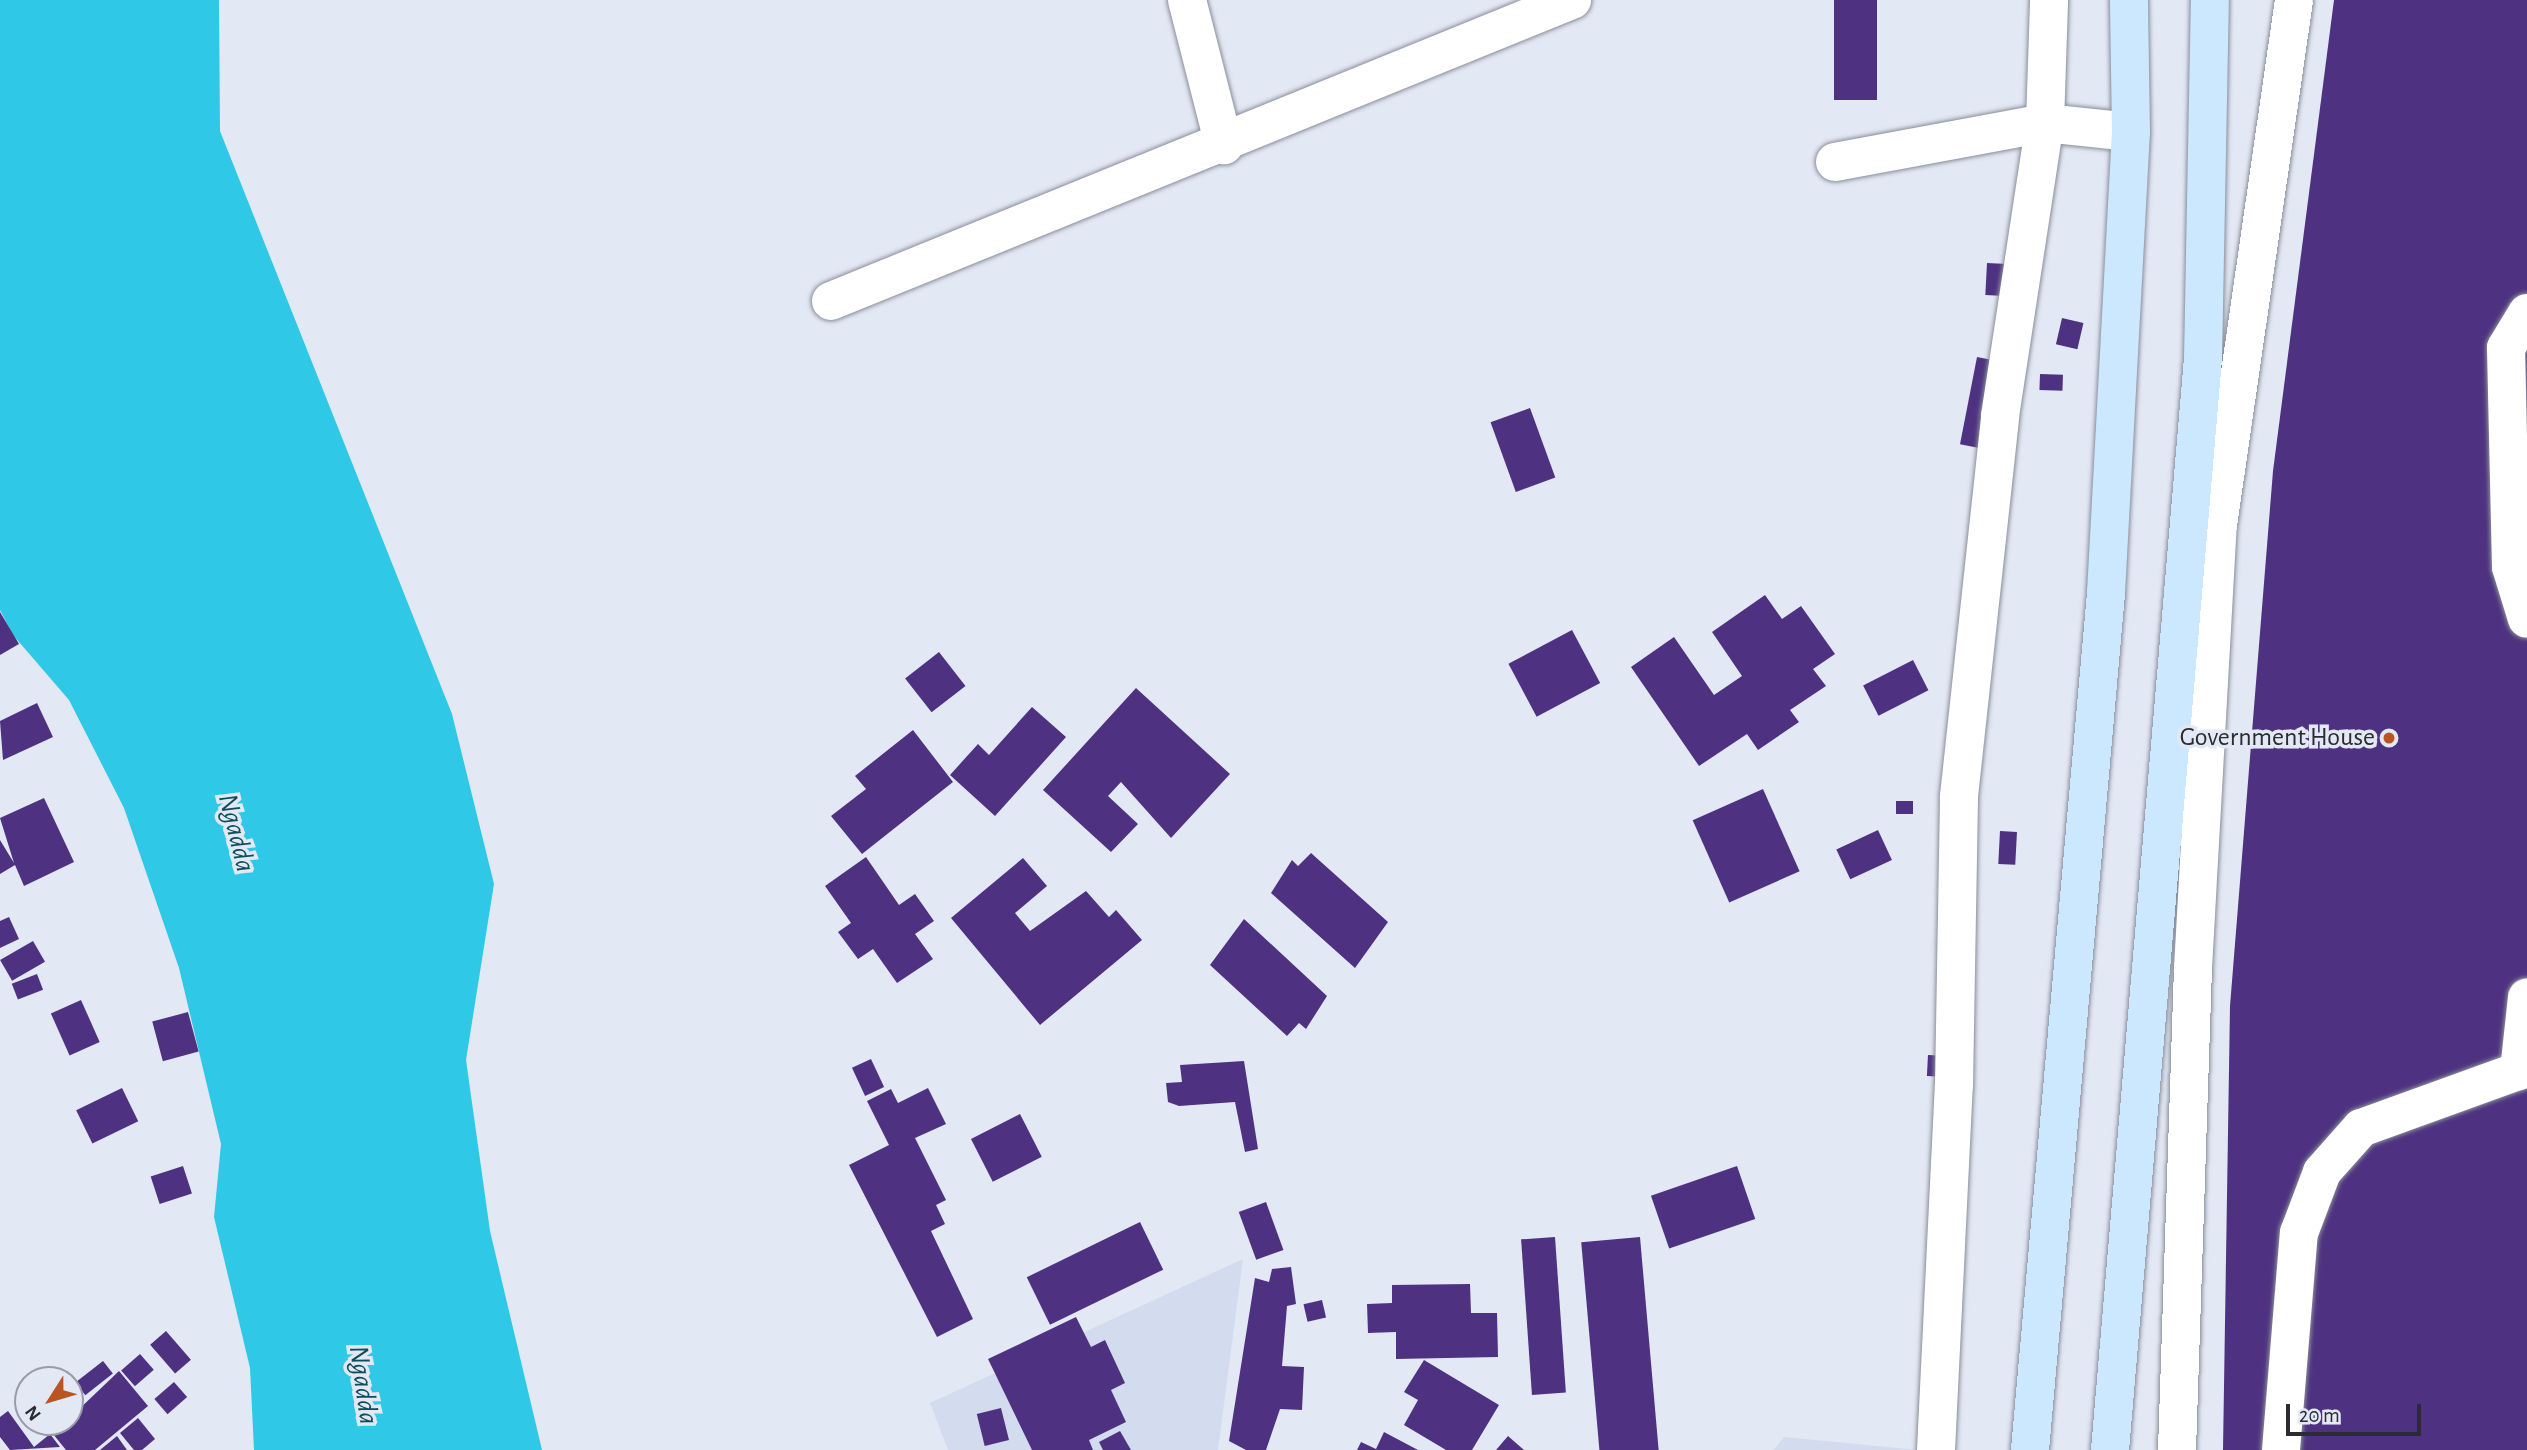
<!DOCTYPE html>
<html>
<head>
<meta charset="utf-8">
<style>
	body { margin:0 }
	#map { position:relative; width:2527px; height:1450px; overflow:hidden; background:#e3e8f5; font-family:"Alegreya Sans",sans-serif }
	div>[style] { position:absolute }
	.built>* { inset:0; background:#d3dbef }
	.water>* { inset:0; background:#2fc8e7 }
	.building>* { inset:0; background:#4e3281; transform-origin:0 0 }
	.roads { filter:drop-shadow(0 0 2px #898e9a) drop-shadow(0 0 2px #898e9a) }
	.minor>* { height:38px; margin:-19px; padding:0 19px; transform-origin:19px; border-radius:19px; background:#fff }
	.major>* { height:38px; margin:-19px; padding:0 19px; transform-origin:19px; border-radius:19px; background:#cbe8ff }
	.dots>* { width:19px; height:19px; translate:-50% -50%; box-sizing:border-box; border:4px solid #e3e8f5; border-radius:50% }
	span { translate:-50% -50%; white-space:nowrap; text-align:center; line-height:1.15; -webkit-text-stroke:7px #e3e8f5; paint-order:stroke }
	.poi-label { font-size:26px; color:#2a2c31 }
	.right { translate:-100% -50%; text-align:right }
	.water-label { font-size:28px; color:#0e4d5a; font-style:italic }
	.north { position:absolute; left:14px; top:1366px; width:70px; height:70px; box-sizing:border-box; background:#e3e8f5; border:2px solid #999da7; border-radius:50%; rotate:233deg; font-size:19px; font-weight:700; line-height:28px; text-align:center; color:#2a2c31 }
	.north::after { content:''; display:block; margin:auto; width:24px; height:32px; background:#ba5523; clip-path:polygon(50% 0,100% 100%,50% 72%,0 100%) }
	.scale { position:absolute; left:2286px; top:1404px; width:135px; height:32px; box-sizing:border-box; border:4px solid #2a2c31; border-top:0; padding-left:9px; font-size:21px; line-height:24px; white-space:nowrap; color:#2a2c31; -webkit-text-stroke:5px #e3e8f5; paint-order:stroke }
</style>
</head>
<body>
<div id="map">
	<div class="built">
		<i style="clip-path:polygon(1243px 1259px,1218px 1450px,948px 1450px,930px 1403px)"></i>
		<i style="clip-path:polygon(1784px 1437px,1918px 1450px,1774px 1450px)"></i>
	</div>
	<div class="water">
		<i style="clip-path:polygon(0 0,219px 0,220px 131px,452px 714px,494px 884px,466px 1060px,490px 1231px,542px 1450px,254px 1450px,250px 1368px,214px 1217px,221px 1144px,179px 968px,124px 808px,69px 700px,13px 635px,0 610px)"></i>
	</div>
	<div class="building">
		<i style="left:1834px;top:0;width:43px;height:100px"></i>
		<i style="clip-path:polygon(2334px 0,2527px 0,2527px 1450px,2223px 1450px,2230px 1006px,2273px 471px)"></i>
		<i style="left:1987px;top:263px;width:20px;height:32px;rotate:3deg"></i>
		<i style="left:2062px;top:318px;width:22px;height:27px;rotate:13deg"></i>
		<i style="left:1977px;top:357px;width:26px;height:89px;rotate:11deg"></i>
		<i style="left:2040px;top:374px;width:23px;height:16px;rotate:2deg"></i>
		<i style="left:1530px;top:408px;width:74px;height:42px;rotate:70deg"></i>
		<i style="clip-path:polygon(1765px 595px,1782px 619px,1801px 606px,1835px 654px,1813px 669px,1826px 686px,1790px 710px,1799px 722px,1758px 750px,1747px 734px,1699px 766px,1631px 667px,1674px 637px,1714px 695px,1742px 676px,1712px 632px)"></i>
		<i style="clip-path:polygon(0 612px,19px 644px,0 655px)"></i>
		<i style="left:1572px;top:630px;width:60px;height:72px;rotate:62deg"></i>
		<i style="left:939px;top:652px;width:43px;height:43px;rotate:52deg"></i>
		<i style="left:1913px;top:660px;width:34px;height:56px;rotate:63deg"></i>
		<i style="clip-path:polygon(1136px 688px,1230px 774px,1171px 838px,1121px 782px,1108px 796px,1138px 824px,1111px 852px,1043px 790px)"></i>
		<i style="clip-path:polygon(37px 703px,53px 737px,3px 760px,0 721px)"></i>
		<i style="clip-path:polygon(1032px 707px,1066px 737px,995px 816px,950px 775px,978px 744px,989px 755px)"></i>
		<i style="clip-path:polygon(913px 730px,953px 782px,862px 854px,831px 816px,866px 789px,855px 776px)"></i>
		<i style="left:1763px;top:789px;width:90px;height:77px;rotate:66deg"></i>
		<i style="clip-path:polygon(44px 798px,74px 862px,24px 886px,15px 865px,0 874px,0 840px,14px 863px,0 818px)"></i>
		<i style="left:1896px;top:801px;width:17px;height:13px"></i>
		<i style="left:1878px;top:830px;width:33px;height:46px;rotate:65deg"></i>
		<i style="left:2000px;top:831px;width:17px;height:33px;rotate:3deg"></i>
		<i style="clip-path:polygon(1311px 853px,1388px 922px,1355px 968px,1271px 893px,1292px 860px,1298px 866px)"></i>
		<i style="clip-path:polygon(866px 857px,899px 905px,915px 894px,934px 921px,915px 934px,933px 959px,897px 983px,873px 949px,858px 959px,838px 932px,851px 923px,825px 886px)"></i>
		<i style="clip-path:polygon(1023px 858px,1047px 886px,1015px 913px,1030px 931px,1086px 891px,1109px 917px,1116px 910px,1142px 940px,1040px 1025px,951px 918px)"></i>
		<i style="clip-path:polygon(9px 917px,19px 939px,0 948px,0 921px)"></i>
		<i style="clip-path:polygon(1244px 919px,1327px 996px,1306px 1029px,1299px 1023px,1287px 1036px,1210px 965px)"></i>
		<i style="left:33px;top:941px;width:24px;height:38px;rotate:60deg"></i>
		<i style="left:37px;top:974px;width:17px;height:27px;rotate:69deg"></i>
		<i style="left:81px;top:1000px;width:46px;height:33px;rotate:66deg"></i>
		<i style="left:188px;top:1012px;width:41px;height:37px;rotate:75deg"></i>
		<i style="left:1928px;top:1055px;width:20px;height:21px;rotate:3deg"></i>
		<i style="left:871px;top:1059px;width:31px;height:21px;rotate:65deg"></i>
		<i style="clip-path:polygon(1244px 1061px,1258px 1149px,1245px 1152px,1235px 1102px,1179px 1106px,1168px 1102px,1166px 1083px,1182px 1082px,1180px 1065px)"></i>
		<i style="left:122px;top:1088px;width:37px;height:51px;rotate:64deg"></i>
		<i style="clip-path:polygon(928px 1088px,946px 1124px,915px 1138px,946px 1200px,936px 1205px,945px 1224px,931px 1231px,973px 1319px,937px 1337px,849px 1165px,889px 1145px,867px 1101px,891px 1089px,898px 1103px)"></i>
		<i style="left:1020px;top:1114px;width:48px;height:55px;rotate:63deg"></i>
		<i style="left:183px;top:1166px;width:29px;height:34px;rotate:72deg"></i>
		<i style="left:1737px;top:1166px;width:56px;height:91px;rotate:71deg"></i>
		<i style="left:1266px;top:1202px;width:51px;height:29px;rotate:70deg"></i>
		<i style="left:1140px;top:1222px;width:53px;height:126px;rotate:64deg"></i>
		<i style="left:1555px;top:1237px;width:156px;height:34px;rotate:86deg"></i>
		<i style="left:1640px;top:1237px;width:214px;height:59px;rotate:85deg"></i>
		<i style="clip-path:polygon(1291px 1267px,1296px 1304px,1287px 1306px,1282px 1366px,1304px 1367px,1302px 1410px,1280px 1409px,1266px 1450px,1246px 1450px,1229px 1441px,1255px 1278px,1269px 1282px,1272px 1269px)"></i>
		<i style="clip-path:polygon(1470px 1284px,1471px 1313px,1497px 1313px,1498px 1357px,1396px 1359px,1396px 1332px,1368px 1333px,1367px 1304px,1392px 1303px,1392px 1285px)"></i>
		<i style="left:1322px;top:1300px;width:18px;height:19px;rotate:77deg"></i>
		<i style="clip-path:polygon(1076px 1317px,1091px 1347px,1105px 1340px,1125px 1383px,1111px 1390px,1126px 1422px,1089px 1440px,1093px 1450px,1032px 1450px,988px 1359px)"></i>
		<i style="left:166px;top:1331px;width:38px;height:21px;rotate:49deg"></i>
		<i style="left:140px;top:1354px;width:21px;height:25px;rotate:49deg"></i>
		<i style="clip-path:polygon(1424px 1360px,1499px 1405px,1472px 1450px,1446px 1450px,1404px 1425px,1418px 1400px,1404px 1392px)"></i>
		<i style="left:103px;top:1361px;width:16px;height:35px;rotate:52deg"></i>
		<i style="clip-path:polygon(119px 1371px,148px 1406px,95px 1450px,66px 1450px,53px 1434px)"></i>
		<i style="left:174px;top:1382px;width:20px;height:26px;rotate:49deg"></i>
		<i style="left:1001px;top:1408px;width:33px;height:25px;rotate:76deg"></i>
		<i style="clip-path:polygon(8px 1411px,34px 1447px,50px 1434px,60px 1447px,10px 1450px,0 1437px,0 1417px)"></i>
		<i style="clip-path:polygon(138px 1418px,155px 1439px,142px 1450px,134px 1450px,120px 1433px)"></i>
		<i style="clip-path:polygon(1120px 1431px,1131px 1450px,1103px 1450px,1099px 1442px)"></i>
		<i style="clip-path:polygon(1384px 1432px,1418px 1450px,1357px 1450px,1361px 1442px,1376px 1449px)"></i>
		<i style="clip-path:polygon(117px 1436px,127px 1450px,100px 1450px)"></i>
		<i style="clip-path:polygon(1508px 1436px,1524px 1450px,1496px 1450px)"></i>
	</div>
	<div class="roads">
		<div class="minor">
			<i style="left:1187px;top:0;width:150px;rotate:75.7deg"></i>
			<i style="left:1835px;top:162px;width:214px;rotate:-10.5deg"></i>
			<i style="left:2045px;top:123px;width:86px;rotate:6deg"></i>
			<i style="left:831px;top:301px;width:800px;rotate:-22.11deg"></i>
			<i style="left:2527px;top:313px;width:41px;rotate:121deg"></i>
			<i style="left:2506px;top:348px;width:219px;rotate:88.7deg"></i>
			<i style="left:2511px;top:567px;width:54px;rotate:72.9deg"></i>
			<i style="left:2519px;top:1071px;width:74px;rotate:-83.8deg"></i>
			<i style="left:1936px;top:1450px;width:365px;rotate:-87.2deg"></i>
			<i style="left:1954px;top:1085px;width:289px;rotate:-89deg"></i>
			<i style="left:1959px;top:796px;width:382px;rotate:-83.8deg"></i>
			<i style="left:2000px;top:416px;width:296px;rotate:-81.3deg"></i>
			<i style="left:2045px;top:123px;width:123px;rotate:-88.1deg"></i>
			<i style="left:2177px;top:1450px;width:482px;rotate:-88.1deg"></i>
			<i style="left:2193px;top:968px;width:444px;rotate:-86.8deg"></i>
			<i style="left:2218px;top:525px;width:530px;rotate:-81.76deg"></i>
			<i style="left:2281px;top:1450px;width:218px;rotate:-85.3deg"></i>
			<i style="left:2299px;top:1233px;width:65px;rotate:-69.3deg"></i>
			<i style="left:2322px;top:1172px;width:59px;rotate:-48.4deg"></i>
			<i style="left:2361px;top:1128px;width:177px;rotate:-19.9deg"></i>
		</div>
		<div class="major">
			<i style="left:2030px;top:1450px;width:860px;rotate:-84.93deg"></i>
			<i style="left:2106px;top:593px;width:462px;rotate:-86.9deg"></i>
			<i style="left:2131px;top:132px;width:132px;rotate:-90.9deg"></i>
			<i style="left:2110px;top:1450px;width:1095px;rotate:-85.13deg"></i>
			<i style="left:2203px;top:359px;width:359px;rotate:-88.9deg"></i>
		</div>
	</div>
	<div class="dots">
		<i style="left:2389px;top:738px;background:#ba5523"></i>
	</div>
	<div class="poi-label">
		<span class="right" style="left:2375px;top:738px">Government House</span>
	</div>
	<div class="water-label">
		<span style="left:236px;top:833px;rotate:76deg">Ngadda</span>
		<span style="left:363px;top:1385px;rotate:82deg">Ngadda</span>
	</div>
	<div class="north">N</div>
	<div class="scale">20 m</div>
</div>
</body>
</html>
